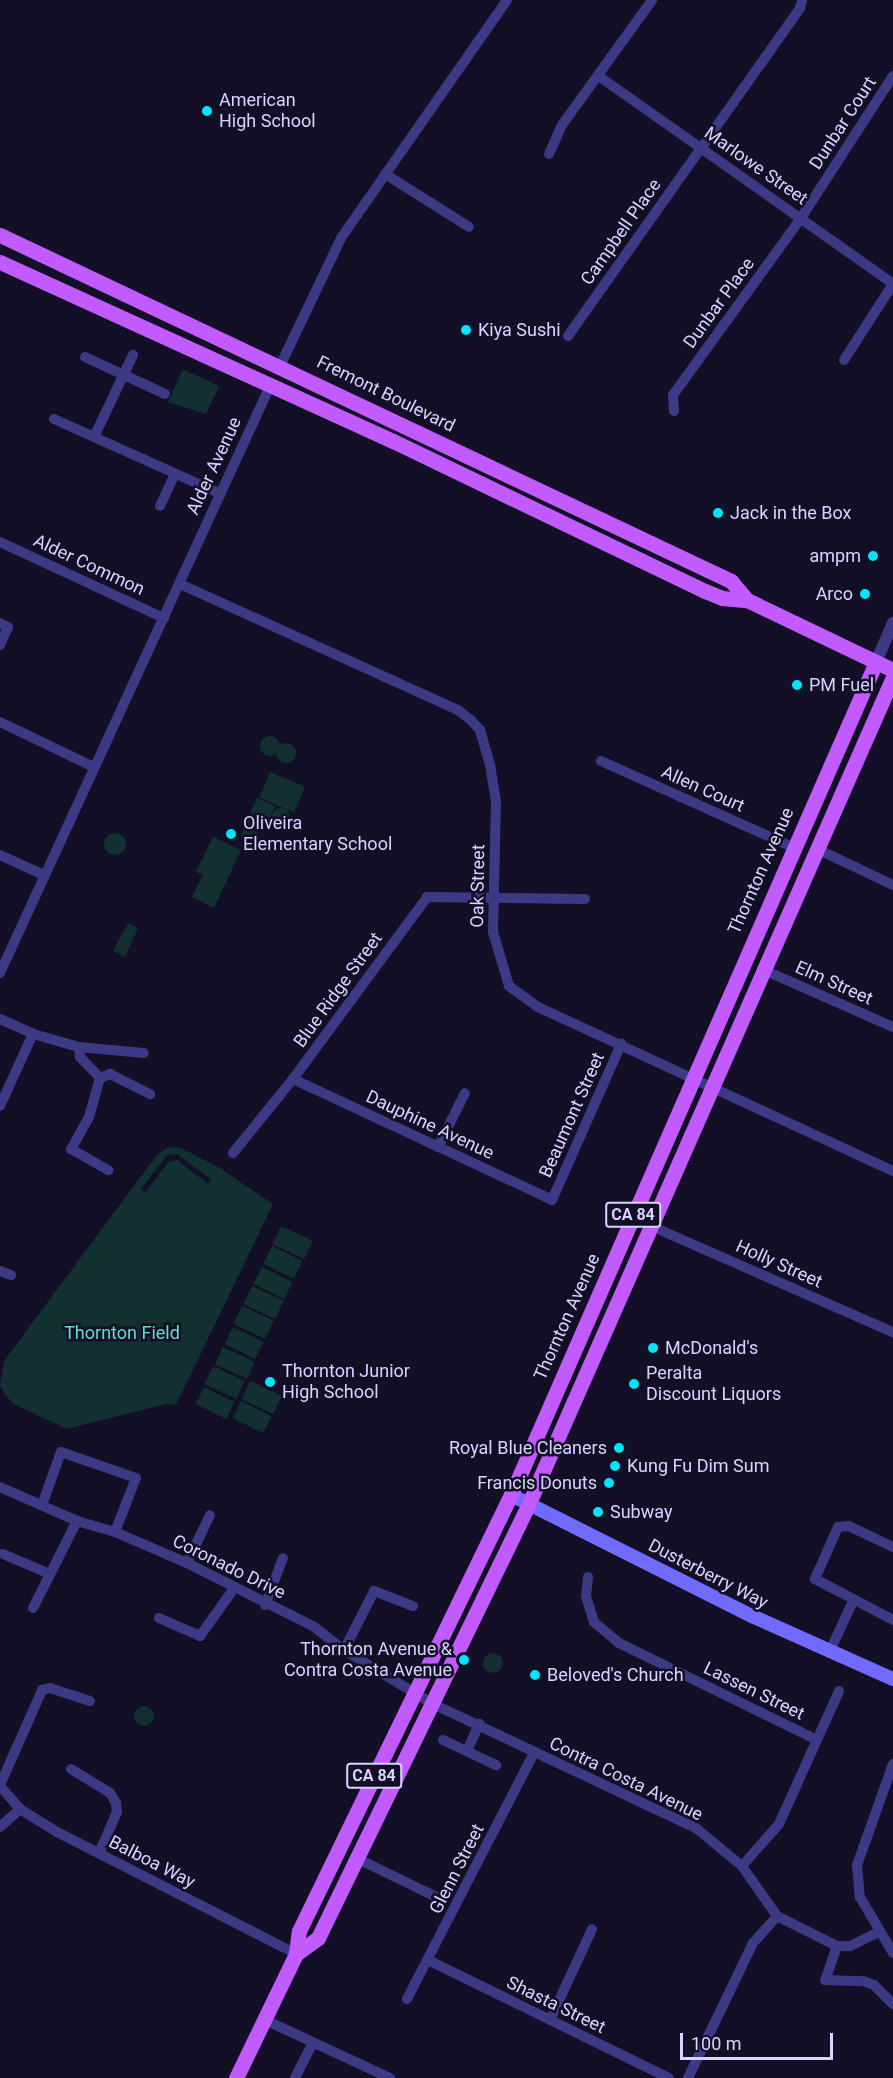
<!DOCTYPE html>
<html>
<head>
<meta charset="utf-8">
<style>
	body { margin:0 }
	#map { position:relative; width:893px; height:2078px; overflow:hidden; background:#130f26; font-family:Roboto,sans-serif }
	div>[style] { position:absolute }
	.green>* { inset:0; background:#12302f; transform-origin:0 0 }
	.round { border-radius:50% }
	.minor>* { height:10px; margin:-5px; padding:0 5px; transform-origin:5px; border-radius:5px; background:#3d3a85 }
	.tertiary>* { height:12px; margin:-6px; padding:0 6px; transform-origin:6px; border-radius:6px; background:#3d3a85 }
	.secondary>* { height:14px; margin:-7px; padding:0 7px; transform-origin:7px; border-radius:7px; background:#6f6bff }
	.primary>* { height:15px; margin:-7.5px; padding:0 7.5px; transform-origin:7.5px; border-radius:7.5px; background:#c25bff }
	.dots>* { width:16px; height:16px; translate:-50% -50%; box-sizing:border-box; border:3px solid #130f26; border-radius:50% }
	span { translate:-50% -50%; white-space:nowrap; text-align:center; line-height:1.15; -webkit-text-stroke:5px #130f26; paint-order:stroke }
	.shield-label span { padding:2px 4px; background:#130f26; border:2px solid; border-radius:4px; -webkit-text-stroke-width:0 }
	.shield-label { font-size:16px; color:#d9d4ff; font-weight:700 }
	.poi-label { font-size:18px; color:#d9d4ff }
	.left { translate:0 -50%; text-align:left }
	.right { translate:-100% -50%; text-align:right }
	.street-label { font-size:18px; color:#d9d4ff }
	.park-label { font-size:18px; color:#5fe0c0 }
	.scale { position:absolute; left:680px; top:2033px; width:153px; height:27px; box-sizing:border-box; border:3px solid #d9d4ff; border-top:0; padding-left:8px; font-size:18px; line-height:21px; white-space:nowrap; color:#d9d4ff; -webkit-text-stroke:4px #130f26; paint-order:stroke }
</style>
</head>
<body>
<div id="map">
	<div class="green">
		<i style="clip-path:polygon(183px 369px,219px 386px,206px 414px,168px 402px)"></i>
		<i class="round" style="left:260px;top:736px;width:20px;height:20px"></i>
		<i class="round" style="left:276px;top:743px;width:20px;height:20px"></i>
		<i style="left:270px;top:772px;width:38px;height:28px;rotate:23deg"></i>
		<i style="left:257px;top:798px;width:20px;height:28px;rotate:24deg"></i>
		<i class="round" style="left:272px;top:808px;width:18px;height:18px"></i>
		<i class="round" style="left:241px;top:827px;width:18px;height:18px"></i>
		<i class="round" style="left:104px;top:833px;width:22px;height:22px"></i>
		<i style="clip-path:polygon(213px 837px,241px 850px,214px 908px,192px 897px,203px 875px,196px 872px)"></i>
		<i style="clip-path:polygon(128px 923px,138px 928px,125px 957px,113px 951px)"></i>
		<i style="clip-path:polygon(evenodd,168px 1147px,181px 1148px,220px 1168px,273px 1204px,176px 1405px,167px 1404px,67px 1429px,12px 1403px,0 1387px,4px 1361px,156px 1156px,168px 1147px,168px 1154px,178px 1155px,211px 1179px,208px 1184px,177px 1160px,168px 1162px,145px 1193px,141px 1189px,168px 1154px)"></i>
		<i style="left:281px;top:1226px;width:35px;height:20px;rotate:25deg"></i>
		<i style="left:272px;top:1246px;width:34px;height:20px;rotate:26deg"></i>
		<i style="left:262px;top:1267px;width:34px;height:19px;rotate:26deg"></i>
		<i style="left:252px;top:1286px;width:35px;height:20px;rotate:25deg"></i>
		<i style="left:242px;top:1306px;width:35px;height:20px;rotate:25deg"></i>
		<i style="left:233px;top:1327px;width:34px;height:19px;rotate:26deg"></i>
		<i style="left:223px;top:1347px;width:35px;height:19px;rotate:25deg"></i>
		<i style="left:213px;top:1366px;width:35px;height:20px;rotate:25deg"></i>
		<i style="left:250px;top:1381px;width:35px;height:20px;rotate:25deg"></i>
		<i style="left:204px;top:1387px;width:34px;height:19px;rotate:26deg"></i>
		<i style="left:241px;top:1401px;width:34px;height:19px;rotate:26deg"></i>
		<i class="round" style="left:483px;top:1653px;width:20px;height:20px"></i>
		<i class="round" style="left:134px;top:1706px;width:20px;height:20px"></i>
	</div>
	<div class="minor">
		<i style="left:600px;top:77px;width:359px;rotate:35.2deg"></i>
		<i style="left:549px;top:154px;width:32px;rotate:-66deg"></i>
		<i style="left:562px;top:125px;width:154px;rotate:-54.2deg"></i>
		<i style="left:385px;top:174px;width:99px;rotate:32.2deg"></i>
		<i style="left:568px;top:336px;width:402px;rotate:-54.7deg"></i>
		<i style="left:800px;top:8px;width:8px;rotate:-76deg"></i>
		<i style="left:85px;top:357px;width:88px;rotate:24.8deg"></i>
		<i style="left:844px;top:360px;width:90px;rotate:-57.2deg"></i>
		<i style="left:281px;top:364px;width:140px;rotate:-64.5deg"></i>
		<i style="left:341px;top:238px;width:290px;rotate:-55.1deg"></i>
		<i style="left:674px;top:411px;width:16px;rotate:-94deg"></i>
		<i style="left:673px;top:395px;width:218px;rotate:-54.1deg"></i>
		<i style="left:801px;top:218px;width:169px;rotate:-57.1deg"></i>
		<i style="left:54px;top:419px;width:183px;rotate:24.2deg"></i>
		<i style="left:94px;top:437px;width:91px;rotate:-64.6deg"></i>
		<i style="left:160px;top:506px;width:35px;rotate:-65deg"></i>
		<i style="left:0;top:542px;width:181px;rotate:24.9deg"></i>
		<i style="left:180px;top:584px;width:305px;rotate:24.4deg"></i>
		<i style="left:458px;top:710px;width:16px;rotate:38deg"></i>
		<i style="left:471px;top:720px;width:13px;rotate:48deg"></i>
		<i style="left:480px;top:730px;width:35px;rotate:74deg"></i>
		<i style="left:490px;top:764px;width:37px;rotate:81deg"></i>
		<i style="left:496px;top:801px;width:131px;rotate:91.3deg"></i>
		<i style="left:493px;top:932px;width:56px;rotate:73.5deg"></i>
		<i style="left:509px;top:986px;width:36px;rotate:36deg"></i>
		<i style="left:538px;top:1007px;width:391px;rotate:24.8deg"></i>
		<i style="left:0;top:623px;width:9px;rotate:27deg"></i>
		<i style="left:8px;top:627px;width:20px;rotate:114deg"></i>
		<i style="left:0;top:722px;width:104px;rotate:25.6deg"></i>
		<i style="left:601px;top:761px;width:209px;rotate:24.2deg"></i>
		<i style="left:817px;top:849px;width:84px;rotate:25.3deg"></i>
		<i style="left:0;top:855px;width:48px;rotate:24.4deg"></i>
		<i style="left:762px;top:969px;width:143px;rotate:23.9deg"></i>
		<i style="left:0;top:973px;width:646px;rotate:-65.3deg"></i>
		<i style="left:0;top:1019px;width:36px;rotate:24deg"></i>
		<i style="left:33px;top:1034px;width:48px;rotate:15.8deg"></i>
		<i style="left:79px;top:1047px;width:65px;rotate:5.3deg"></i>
		<i style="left:79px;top:1047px;width:10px;rotate:84deg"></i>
		<i style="left:80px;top:1057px;width:29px;rotate:46deg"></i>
		<i style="left:100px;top:1078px;width:41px;rotate:105.8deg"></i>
		<i style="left:89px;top:1117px;width:37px;rotate:119deg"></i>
		<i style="left:71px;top:1149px;width:43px;rotate:29.6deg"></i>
		<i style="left:100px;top:1078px;width:11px;rotate:-22deg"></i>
		<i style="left:110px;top:1074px;width:45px;rotate:26.6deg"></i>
		<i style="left:293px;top:1079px;width:286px;rotate:25deg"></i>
		<i style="left:552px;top:1200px;width:171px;rotate:-66.1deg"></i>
		<i style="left:0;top:1106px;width:79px;rotate:-65.4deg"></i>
		<i style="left:438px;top:1147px;width:60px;rotate:-63.4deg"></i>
		<i style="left:233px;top:1153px;width:95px;rotate:-51deg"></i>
		<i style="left:293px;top:1079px;width:226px;rotate:-53.6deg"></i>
		<i style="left:427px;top:897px;width:158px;rotate:0.7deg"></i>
		<i style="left:651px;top:1226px;width:264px;rotate:23.7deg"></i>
		<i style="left:0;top:1271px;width:12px;rotate:20deg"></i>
		<i style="left:0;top:1487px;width:84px;rotate:23.8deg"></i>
		<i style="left:77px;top:1521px;width:40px;rotate:16deg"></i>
		<i style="left:115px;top:1532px;width:78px;rotate:23.3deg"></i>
		<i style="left:187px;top:1563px;width:141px;rotate:26.6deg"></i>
		<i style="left:313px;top:1626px;width:39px;rotate:38deg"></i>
		<i style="left:344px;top:1650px;width:102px;rotate:31.3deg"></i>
		<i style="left:431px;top:1703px;width:293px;rotate:25.3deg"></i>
		<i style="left:696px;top:1828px;width:60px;rotate:39.6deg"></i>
		<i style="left:742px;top:1866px;width:61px;rotate:55deg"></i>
		<i style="left:777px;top:1916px;width:67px;rotate:26.6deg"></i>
		<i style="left:837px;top:1946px;width:13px"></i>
		<i style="left:850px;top:1946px;width:32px;rotate:-26deg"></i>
		<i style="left:42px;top:1505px;width:56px;rotate:-70.3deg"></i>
		<i style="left:61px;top:1452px;width:79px;rotate:19.1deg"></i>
		<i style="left:136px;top:1478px;width:58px;rotate:111.3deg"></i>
		<i style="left:893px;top:1547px;width:49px;rotate:-154.5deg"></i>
		<i style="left:849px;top:1526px;width:11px;rotate:175deg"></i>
		<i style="left:838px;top:1527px;width:57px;rotate:113.9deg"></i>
		<i style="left:815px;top:1579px;width:88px;rotate:27.7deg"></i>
		<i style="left:3px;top:1554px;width:51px;rotate:23.1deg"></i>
		<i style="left:187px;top:1563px;width:53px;rotate:-64.4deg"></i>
		<i style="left:588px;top:1577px;width:19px;rotate:96deg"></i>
		<i style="left:586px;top:1596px;width:27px;rotate:73deg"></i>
		<i style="left:594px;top:1622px;width:33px;rotate:40deg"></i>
		<i style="left:619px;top:1643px;width:220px;rotate:26.1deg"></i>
		<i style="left:265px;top:1605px;width:50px;rotate:-69deg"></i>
		<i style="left:33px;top:1608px;width:97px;rotate:-63.2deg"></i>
		<i style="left:159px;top:1618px;width:45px;rotate:23.7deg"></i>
		<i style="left:200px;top:1636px;width:60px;rotate:-54.5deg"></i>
		<i style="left:344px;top:1650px;width:66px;rotate:-63deg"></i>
		<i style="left:374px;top:1591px;width:42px;rotate:21deg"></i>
		<i style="left:829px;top:1653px;width:57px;rotate:-65.2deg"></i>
		<i style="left:443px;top:1740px;width:59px;rotate:25.3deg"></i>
		<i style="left:467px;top:1751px;width:30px;rotate:-66deg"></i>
		<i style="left:893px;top:1764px;width:107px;rotate:109.6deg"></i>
		<i style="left:857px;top:1865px;width:32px;rotate:85deg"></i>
		<i style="left:860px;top:1897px;width:65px;rotate:59.5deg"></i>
		<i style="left:71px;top:1769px;width:46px;rotate:31.6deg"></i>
		<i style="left:110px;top:1793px;width:12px;rotate:59deg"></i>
		<i style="left:116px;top:1803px;width:9px;rotate:84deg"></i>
		<i style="left:117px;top:1812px;width:45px;rotate:113.7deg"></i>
		<i style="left:0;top:1785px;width:104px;rotate:-66.1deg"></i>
		<i style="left:42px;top:1690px;width:8px;rotate:-14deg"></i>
		<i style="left:50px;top:1688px;width:42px;rotate:18deg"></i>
		<i style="left:0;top:1786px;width:30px;rotate:49deg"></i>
		<i style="left:20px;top:1809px;width:44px;rotate:31.9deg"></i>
		<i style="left:57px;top:1832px;width:268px;rotate:27deg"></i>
		<i style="left:0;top:1827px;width:27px;rotate:-42deg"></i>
		<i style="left:356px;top:1858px;width:94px;rotate:25.8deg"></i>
		<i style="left:742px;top:1866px;width:56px;rotate:-48.6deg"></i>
		<i style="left:779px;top:1824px;width:146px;rotate:-65.7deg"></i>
		<i style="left:837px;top:1946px;width:36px;rotate:109deg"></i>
		<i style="left:825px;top:1980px;width:38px;rotate:2deg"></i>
		<i style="left:863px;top:1981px;width:12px;rotate:20deg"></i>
		<i style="left:874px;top:1985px;width:27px;rotate:45deg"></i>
		<i style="left:430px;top:1961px;width:266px;rotate:26.1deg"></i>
		<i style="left:407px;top:1999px;width:277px;rotate:-62.7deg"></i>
		<i style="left:265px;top:2020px;width:138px;rotate:24.9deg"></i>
		<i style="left:550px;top:2020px;width:100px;rotate:-65.2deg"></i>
		<i style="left:295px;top:2078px;width:40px;rotate:-63.4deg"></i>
		<i style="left:688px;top:2078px;width:150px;rotate:-64.3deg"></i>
		<i style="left:753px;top:1943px;width:36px;rotate:-48deg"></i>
	</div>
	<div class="tertiary">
		<i style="left:876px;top:662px;width:43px;rotate:-66.4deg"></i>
	</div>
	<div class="secondary">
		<i style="left:511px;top:1495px;width:270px;rotate:26.7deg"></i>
		<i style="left:752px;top:1616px;width:154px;rotate:24.1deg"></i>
	</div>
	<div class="primary">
		<i style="left:0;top:235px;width:809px;rotate:25.33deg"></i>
		<i style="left:731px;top:581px;width:25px;rotate:50deg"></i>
		<i style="left:0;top:262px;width:432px;rotate:24.5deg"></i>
		<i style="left:393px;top:441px;width:346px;rotate:25.7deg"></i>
		<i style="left:705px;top:591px;width:18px;rotate:22deg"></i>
		<i style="left:722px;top:598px;width:25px;rotate:5deg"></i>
		<i style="left:747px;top:600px;width:162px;rotate:25.6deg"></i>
		<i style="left:296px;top:1954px;width:27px;rotate:-36deg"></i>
		<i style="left:318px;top:1938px;width:483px;rotate:-64.1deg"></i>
		<i style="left:529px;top:1503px;width:903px;rotate:-66.22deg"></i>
		<i style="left:236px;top:2078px;width:138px;rotate:-64.2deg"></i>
		<i style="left:296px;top:1954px;width:23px;rotate:-83deg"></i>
		<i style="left:299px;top:1931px;width:485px;rotate:-64.1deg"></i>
		<i style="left:511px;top:1495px;width:909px;rotate:-66.34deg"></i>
	</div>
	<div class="dots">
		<i style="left:207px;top:111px;background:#00e5ff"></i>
		<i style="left:466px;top:330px;background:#00e5ff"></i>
		<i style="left:718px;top:513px;background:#00e5ff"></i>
		<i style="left:873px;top:556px;background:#00e5ff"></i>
		<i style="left:865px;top:594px;background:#00e5ff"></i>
		<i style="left:797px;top:685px;background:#00e5ff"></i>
		<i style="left:231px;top:834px;background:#00e5ff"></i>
		<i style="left:653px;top:1348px;background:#00e5ff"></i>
		<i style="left:270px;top:1382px;background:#00e5ff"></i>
		<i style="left:634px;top:1384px;background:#00e5ff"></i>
		<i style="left:619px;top:1448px;background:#00e5ff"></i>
		<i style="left:615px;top:1466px;background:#00e5ff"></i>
		<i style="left:609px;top:1483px;background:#00e5ff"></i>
		<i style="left:598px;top:1512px;background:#00e5ff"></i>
		<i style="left:464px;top:1660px;background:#00e5ff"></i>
		<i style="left:535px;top:1675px;background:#00e5ff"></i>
	</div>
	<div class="shield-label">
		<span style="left:633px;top:1215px">CA 84</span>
		<span style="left:374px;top:1776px">CA 84</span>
	</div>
	<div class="poi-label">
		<span class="left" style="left:219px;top:111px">American<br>High School</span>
		<span class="left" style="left:478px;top:330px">Kiya Sushi</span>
		<span class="left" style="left:730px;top:513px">Jack in the Box</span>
		<span class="right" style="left:861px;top:556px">ampm</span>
		<span class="right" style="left:853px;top:594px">Arco</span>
		<span class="left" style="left:809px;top:685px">PM Fuel</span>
		<span class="left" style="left:243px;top:834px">Oliveira<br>Elementary School</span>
		<span class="left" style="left:665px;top:1348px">McDonald's</span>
		<span class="left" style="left:282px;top:1382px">Thornton Junior<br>High School</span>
		<span class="left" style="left:646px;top:1384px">Peralta<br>Discount Liquors</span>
		<span class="right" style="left:607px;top:1448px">Royal Blue Cleaners</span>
		<span class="left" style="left:627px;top:1466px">Kung Fu Dim Sum</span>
		<span class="right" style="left:597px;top:1483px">Francis Donuts</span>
		<span class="left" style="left:610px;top:1512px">Subway</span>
		<span class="right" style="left:452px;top:1660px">Thornton Avenue &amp;<br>Contra Costa Avenue</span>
		<span class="left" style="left:547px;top:1675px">Beloved's Church</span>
	</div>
	<div class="street-label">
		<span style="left:843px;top:123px;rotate:-57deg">Dunbar Court</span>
		<span style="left:756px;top:166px;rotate:35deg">Marlowe Street</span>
		<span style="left:621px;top:232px;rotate:-55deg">Campbell Place</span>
		<span style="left:719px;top:303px;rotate:-54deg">Dunbar Place</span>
		<span style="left:386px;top:394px;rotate:26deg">Fremont Boulevard</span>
		<span style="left:214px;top:466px;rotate:-65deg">Alder Avenue</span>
		<span style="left:89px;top:565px;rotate:25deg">Alder Common</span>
		<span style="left:703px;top:789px;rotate:24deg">Allen Court</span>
		<span style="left:761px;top:871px;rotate:-66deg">Thornton Avenue</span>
		<span style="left:478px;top:886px;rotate:-89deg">Oak Street</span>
		<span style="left:834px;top:983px;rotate:24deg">Elm Street</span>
		<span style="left:338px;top:990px;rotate:-54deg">Blue Ridge Street</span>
		<span style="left:572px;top:1115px;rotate:-66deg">Beaumont Street</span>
		<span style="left:430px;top:1125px;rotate:25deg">Dauphine Avenue</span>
		<span style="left:779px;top:1264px;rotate:24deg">Holly Street</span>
		<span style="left:567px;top:1317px;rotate:-66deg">Thornton Avenue</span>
		<span style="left:229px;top:1567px;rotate:26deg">Coronado Drive</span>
		<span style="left:708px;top:1574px;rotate:27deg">Dusterberry Way</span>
		<span style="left:754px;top:1691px;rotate:26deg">Lassen Street</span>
		<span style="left:626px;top:1779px;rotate:26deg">Contra Costa Avenue</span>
		<span style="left:152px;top:1862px;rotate:27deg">Balboa Way</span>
		<span style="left:457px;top:1869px;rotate:-63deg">Glenn Street</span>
		<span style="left:556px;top:2005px;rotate:26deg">Shasta Street</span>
	</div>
	<div class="park-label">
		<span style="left:122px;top:1333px">Thornton Field</span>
	</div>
	<div class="scale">100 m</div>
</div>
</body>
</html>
